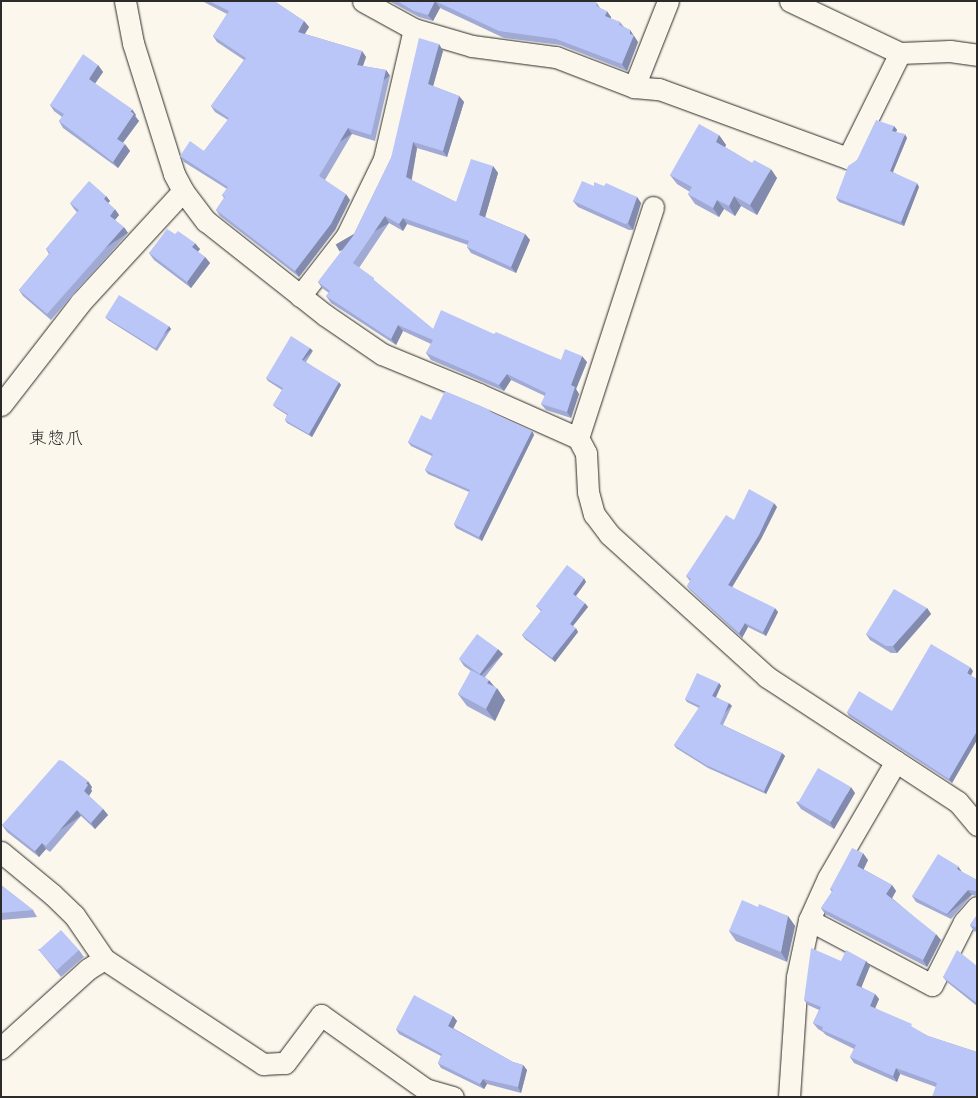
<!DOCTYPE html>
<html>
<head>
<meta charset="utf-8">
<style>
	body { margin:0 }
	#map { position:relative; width:978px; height:1098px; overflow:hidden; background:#fbf7ec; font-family:"Patrick Hand","Klee One",sans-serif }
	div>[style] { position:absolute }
	.roads { filter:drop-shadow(0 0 1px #2b2b2b) drop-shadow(0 0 1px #2b2b2b) }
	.minor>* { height:21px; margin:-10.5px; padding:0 10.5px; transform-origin:10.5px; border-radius:10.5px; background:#fbf7ec }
	.wall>* { inset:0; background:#a0aad4 }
	.shaded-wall>* { inset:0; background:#828bad; transform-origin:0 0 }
	.building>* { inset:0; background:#bac6f7; transform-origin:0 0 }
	span { translate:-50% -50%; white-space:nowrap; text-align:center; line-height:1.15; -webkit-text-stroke:4px #fbf7ec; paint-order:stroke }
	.neighbourhood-label { font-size:18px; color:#2b2b2b }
	.frame { position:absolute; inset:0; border:2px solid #2b2b2b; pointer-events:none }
</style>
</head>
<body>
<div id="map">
	<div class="roads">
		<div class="minor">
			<i style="left:125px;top:1px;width:43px;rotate:79.2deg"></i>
			<i style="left:133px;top:43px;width:137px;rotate:72.6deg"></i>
			<i style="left:174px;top:174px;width:19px;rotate:62deg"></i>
			<i style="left:183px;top:191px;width:38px;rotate:53deg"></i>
			<i style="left:206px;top:221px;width:152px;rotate:38.3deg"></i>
			<i style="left:325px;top:315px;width:69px;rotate:34.4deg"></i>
			<i style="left:382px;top:354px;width:105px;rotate:22.4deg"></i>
			<i style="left:479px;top:394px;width:108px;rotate:24deg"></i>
			<i style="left:578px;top:438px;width:17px;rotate:62deg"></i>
			<i style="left:586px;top:453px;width:39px;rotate:87deg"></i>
			<i style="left:588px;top:492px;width:23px;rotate:75deg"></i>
			<i style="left:594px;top:514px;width:26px;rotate:53deg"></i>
			<i style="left:610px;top:535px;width:212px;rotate:42.1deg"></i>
			<i style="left:767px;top:677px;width:228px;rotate:33.2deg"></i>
			<i style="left:958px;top:802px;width:30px;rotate:50deg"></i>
			<i style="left:363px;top:1px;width:58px;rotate:28.8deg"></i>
			<i style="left:414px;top:29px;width:60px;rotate:16.3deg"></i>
			<i style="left:472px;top:46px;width:85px;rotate:7.5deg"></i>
			<i style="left:556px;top:57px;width:84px;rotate:21deg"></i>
			<i style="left:634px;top:87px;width:25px;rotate:5deg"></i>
			<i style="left:659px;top:89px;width:201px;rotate:20.1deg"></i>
			<i style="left:848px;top:158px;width:117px;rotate:-63.7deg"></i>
			<i style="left:900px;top:53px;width:50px;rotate:-2.3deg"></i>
			<i style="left:950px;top:51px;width:27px;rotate:8deg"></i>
			<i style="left:790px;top:1px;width:122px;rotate:25.3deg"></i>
			<i style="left:634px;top:87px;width:92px;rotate:-68.4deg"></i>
			<i style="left:300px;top:296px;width:75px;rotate:-52.1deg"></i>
			<i style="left:346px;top:237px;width:87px;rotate:-64deg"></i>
			<i style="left:384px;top:159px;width:133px;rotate:-77deg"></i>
			<i style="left:1px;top:405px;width:129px;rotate:-52.2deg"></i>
			<i style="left:80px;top:303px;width:152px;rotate:-47.4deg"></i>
			<i style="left:578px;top:438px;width:243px;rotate:-72deg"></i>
			<i style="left:1px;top:852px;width:67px;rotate:39.6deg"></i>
			<i style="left:53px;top:895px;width:29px;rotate:44deg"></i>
			<i style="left:74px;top:915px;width:53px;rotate:55.7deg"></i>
			<i style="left:104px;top:959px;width:19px;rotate:148deg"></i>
			<i style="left:88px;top:969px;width:118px;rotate:137.8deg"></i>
			<i style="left:809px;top:920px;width:46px;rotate:-65.7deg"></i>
			<i style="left:828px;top:878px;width:135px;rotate:-59.8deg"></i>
			<i style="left:104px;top:959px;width:191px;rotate:33.4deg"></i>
			<i style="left:263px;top:1064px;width:22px;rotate:-3deg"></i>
			<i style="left:285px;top:1063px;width:60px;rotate:-53.1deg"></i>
			<i style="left:321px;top:1015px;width:128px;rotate:35.4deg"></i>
			<i style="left:425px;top:1089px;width:29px;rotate:16deg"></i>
			<i style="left:789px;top:1097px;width:120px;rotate:-86.2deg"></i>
			<i style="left:797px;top:977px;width:58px;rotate:-78.1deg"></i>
			<i style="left:809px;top:920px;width:139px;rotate:27.9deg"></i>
			<i style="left:932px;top:985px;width:71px;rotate:-63.1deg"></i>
			<i style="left:964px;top:922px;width:20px;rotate:-49deg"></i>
		</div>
	</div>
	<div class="wall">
		<i style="clip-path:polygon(202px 1px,274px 1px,304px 21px,309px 27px,305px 34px,362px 51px,366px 57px,363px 66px,386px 70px,390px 76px,375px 141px,352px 134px,325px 180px,350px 200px,335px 230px,299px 277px,220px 216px,216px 210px,224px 198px,222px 195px,227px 189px,184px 162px,180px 156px,204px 151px,228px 120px,215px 112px,211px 106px,244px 60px,217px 42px,213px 36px,227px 14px)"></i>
		<i style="clip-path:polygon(389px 1px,595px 1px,594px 2px,597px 3px,600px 8px,611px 17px,611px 19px,620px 22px,624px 27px,630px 30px,638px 42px,627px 71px,560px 45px,504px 38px,440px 8px,433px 21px,419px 17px)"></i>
		<i style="clip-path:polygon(439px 44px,443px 51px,433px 86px,459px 96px,464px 102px,447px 157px,417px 148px,411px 180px,456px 202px,493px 166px,498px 173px,485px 217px,525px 234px,530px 240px,516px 273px,471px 253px,467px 247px,468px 245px,407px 224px,403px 231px,389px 223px,359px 268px,433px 329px,494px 334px,561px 360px,587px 362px,576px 389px,579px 394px,571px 418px,546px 410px,541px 404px,545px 396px,511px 380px,504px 391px,431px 360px,426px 353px,431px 344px,403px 331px,396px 345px,331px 303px,326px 296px,329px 293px,322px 288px,318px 282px,353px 236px,391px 158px)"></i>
		<i style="clip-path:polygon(98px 65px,103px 72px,95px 84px,136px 115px,135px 116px,139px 121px,123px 143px,130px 151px,118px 168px,63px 128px,59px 121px,62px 117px,54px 111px,50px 105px)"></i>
		<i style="clip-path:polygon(894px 126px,897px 130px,896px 132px,907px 138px,893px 172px,919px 187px,904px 226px,839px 202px,836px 198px,857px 160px)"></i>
		<i style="clip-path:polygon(719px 135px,726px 145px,725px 147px,777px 178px,757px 215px,741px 206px,735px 216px,724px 209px,719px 217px,695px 204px,688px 194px,690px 192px,677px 184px,670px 175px)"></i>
		<i style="clip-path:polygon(594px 186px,604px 186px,637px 197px,641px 203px,633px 230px,629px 230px,578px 207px,573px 201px)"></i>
		<i style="clip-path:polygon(106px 196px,110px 201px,108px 203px,119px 215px,115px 220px,128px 233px,51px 320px,23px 296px,19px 290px,49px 254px,46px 249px,77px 212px,74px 209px,70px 203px)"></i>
		<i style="clip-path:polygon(175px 234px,200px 249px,198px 252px,205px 257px,210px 263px,191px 288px,154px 260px,149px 253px)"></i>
		<i style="clip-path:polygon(105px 317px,171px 329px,157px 351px,108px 320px)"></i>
		<i style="clip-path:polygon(313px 351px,306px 362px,341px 385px,312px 437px,287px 423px,285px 420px,287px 415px,276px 408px,273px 405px,282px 390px,268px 381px,266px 378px)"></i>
		<i style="clip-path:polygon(490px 410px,492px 413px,532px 431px,534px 435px,482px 541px,456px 528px,454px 524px,469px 492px,428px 474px,425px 470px,432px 456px,411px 446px,408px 442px,431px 420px)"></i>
		<i style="clip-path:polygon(777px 507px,761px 539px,732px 587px,778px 612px,766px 636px,748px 627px,742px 638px,690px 590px,687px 586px,690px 581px,686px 576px,734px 520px)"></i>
		<i style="clip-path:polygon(586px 582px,576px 596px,588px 607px,573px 626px,578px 632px,555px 662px,525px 639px,522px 635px,541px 611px,536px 606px)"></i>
		<i style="clip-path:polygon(927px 608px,931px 614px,897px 653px,891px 653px,870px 640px,866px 634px)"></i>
		<i style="clip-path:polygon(503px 654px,485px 677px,495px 687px,505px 700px,495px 721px,467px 706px,458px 694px,471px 671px,464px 666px,460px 660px)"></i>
		<i style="clip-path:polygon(973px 671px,971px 676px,977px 679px,977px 740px,952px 783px,849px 716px,847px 712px,892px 711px)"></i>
		<i style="clip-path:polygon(719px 683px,721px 686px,716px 697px,732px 706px,723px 725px,782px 753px,785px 756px,766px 794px,708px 768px,676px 748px,674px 745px,699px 708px,687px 702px,685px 699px)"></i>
		<i style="clip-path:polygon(92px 787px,91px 789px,92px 791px,89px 796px,103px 809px,108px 815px,95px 829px,81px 816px,50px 852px,46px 849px,39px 857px,7px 832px,2px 825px)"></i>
		<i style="clip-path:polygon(855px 793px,834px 829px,801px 809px,796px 802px)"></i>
		<i style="clip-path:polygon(868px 860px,863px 869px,892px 885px,896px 891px,892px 898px,941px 940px,927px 967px,825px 914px,821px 908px,832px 892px,830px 889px)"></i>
		<i style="clip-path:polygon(962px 872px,977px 880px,977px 896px,972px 895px,951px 919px,916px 902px,912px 896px)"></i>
		<i style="clip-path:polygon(1px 885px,33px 910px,37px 917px,1px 920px)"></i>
		<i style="clip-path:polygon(758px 907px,788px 916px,795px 926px,787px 962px,736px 941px,729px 931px)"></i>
		<i style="clip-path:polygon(977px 915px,977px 932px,974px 931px,970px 925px)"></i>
		<i style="clip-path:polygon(38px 949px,79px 950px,84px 957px,61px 977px)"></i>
		<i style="clip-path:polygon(841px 961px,866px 961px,870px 966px,861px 987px,875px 994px,879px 999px,875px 1008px,928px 1036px,977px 1052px,936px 1087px,900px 1074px,897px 1082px,854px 1063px,850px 1057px,854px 1049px,826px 1035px,823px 1032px,818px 1029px,813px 1023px,819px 1010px,808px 1005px,804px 1000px)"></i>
		<i style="clip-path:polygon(977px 966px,977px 1006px,947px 982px,943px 977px)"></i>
		<i style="clip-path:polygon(453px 1016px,457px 1021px,453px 1028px,513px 1062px,523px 1065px,527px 1070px,521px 1093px,487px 1084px,484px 1089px,441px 1068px,438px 1063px,441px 1056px,399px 1034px,396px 1029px)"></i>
	</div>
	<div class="shaded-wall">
		<i style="clip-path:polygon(435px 1px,440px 8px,433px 21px,428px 15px)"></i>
		<i style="clip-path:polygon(607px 11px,611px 17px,609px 23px,605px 16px)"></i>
		<i style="clip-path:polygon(304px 21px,309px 27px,302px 38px,298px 32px)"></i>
		<i style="clip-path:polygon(630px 30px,638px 42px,627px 71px,622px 64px)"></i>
		<i style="clip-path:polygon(439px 44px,443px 51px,432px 90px,428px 84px)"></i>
		<i style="clip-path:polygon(362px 51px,366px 57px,361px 71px,357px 65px)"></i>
		<i style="clip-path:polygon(98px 65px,103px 72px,93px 86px,89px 79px)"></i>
		<i style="left:386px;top:70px;width:7px;height:67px;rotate:56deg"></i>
		<i style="clip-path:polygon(459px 96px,464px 102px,447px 157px,443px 151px)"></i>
		<i style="clip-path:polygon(132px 109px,136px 115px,135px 116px,139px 121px,121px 145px,117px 139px)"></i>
		<i style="clip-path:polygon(894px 126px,897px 130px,895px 134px,892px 131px)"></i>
		<i style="left:348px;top:128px;width:7px;height:56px;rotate:56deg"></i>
		<i style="clip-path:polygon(905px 134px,907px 138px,892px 174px,890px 171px)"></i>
		<i style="clip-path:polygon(719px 135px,726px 145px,722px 152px,716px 142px)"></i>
		<i style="clip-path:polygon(413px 142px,417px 148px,411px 184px,406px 177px)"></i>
		<i style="clip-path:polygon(125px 144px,130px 151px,118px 168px,113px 162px)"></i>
		<i style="clip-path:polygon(493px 166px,498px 173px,484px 221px,479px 215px)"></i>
		<i style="clip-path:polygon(771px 169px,777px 178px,757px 215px,750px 205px)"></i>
		<i style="clip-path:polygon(917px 183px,919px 187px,904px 226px,901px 222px)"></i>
		<i style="clip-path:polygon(346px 194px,350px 200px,335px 230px,299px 277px,295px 271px)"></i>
		<i style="clip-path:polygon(106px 196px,110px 201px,107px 204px,104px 199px)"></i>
		<i style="clip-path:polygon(734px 196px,741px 206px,735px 216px,729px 206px)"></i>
		<i style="clip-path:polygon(637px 197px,641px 203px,633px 230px,628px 223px)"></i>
		<i style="clip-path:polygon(717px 200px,724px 209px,719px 217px,713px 208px)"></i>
		<i style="clip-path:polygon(115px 209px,119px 215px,114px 221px,110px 216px)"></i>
		<i style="left:385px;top:216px;width:8px;height:57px;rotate:60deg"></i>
		<i style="clip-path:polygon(403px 218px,407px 224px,403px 231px,399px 224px)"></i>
		<i style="left:124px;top:227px;width:7px;height:116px;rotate:56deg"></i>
		<i style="clip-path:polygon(525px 234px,530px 240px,516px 273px,511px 267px)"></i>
		<i style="clip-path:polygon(195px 243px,200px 249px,196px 254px,192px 247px)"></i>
		<i style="clip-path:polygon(205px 257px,210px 263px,191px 288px,187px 282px)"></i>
		<i style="clip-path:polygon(398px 325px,403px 331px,396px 345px,391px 339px)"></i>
		<i style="left:169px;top:326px;width:4px;height:26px;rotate:56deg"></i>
		<i style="left:310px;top:348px;width:4px;height:14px;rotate:45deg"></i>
		<i style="clip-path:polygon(582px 356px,587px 362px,576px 389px,579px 394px,571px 418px,567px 412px,571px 385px)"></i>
		<i style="clip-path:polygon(507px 374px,511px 380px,504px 391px,499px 385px)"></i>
		<i style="clip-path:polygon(339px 382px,341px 385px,312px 437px,309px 434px)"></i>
		<i style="clip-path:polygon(532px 431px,534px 435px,482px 541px,479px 537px)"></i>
		<i style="clip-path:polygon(774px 503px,777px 507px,761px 539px,731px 589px,728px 585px)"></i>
		<i style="clip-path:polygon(584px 578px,586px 582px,575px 597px,573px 594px)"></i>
		<i style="clip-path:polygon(585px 603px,588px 607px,572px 627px,570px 624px)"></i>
		<i style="clip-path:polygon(775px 608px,778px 612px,766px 636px,763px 632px)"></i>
		<i style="clip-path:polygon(927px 608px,931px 614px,897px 653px,893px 646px)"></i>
		<i style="clip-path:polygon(745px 623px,748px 627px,742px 638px,739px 633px)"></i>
		<i style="clip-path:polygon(576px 628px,578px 632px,555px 662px,552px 658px)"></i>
		<i style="left:498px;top:649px;width:7px;height:31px;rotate:45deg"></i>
		<i style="clip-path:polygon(970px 667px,973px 671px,970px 677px,967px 673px)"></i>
		<i style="clip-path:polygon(489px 680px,496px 689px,497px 688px,505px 700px,495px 721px,486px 709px,487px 683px)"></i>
		<i style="clip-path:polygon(719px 683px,721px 686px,715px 699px,712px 696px)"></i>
		<i style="left:729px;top:703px;width:4px;height:23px;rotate:45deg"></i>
		<i style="clip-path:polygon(977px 731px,977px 740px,952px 783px,949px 779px)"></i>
		<i style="clip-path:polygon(782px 753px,785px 756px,766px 794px,764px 791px)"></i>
		<i style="clip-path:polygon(88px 781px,92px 787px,91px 789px,92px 791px,88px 797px,84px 791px,86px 783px)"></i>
		<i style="clip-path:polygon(851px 787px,855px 793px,834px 829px,830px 823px)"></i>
		<i style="clip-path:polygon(103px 809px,108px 815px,95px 829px,91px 823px)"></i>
		<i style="left:77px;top:810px;width:7px;height:48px;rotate:56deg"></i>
		<i style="clip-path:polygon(42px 843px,46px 849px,39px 857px,35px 851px)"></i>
		<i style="clip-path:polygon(863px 853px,868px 860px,862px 873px,857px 866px)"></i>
		<i style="clip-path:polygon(958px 866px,962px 872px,961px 875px,957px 869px)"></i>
		<i style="clip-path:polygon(892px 885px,896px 891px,891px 900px,886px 894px)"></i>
		<i style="left:968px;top:890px;width:6px;height:32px;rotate:51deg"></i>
		<i style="clip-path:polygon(788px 916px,795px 926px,787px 962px,781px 952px)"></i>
		<i style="clip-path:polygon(936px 934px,941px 940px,927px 967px,923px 960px)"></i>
		<i style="clip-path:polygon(866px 961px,870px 966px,860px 991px,856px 985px)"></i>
		<i style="clip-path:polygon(875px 994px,879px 999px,874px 1011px,870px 1006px)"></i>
		<i style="clip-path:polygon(453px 1016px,457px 1021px,452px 1031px,448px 1026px)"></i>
		<i style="clip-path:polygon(523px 1065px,527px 1070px,521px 1093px,518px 1087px)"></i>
		<i style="clip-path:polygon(896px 1068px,900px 1074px,897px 1082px,893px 1076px)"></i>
		<i style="clip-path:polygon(483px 1079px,487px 1084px,484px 1089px,480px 1084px)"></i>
	</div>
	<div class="building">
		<i style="clip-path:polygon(209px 1px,274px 1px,304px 21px,298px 32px,362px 51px,357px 65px,386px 70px,371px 135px,348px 128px,319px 176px,346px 194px,331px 224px,295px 271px,216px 210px,225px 197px,222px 195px,228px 187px,180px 156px,190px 141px,204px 151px,229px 118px,211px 106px,246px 58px,213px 36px,229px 11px)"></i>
		<i style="clip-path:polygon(397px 1px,592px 1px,597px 3px,596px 6px,607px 11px,605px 16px,620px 22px,619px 25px,630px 30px,630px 34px,634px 35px,622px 64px,556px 39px,499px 31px,435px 1px,428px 15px,414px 11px)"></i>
		<i style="clip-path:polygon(419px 38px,439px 44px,428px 84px,459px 96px,443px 151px,413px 142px,406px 177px,456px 202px,471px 159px,493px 166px,479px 215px,525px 234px,511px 267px,467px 247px,469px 241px,403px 218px,399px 224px,385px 216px,353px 263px,374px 278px,374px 280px,433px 329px,441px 310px,494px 334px,496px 332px,561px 360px,565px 349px,582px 356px,571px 385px,575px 387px,567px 412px,541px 404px,546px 393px,507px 374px,499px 385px,426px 353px,433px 340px,398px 325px,391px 339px,326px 296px,330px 291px,318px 282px,353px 236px,391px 158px)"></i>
		<i style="clip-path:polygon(83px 54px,98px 65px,89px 79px,132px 109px,130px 111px,134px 114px,117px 139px,125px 144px,113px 162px,59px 121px,64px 114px,50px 105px)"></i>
		<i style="clip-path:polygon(876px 120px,894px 126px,892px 131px,905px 134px,890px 171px,917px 183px,901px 222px,836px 198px,848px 166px,857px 160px)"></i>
		<i style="clip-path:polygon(699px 124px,719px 135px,716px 142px,752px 163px,754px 160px,771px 169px,750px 205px,734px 196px,729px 206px,717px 200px,713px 208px,688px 194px,692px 187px,670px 175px)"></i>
		<i style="clip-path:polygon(89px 181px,106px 196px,104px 199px,115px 209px,110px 216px,124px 227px,47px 314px,19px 290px,50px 253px,46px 249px,79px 210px,70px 203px)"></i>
		<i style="clip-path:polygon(582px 181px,594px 186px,594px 182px,604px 186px,606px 183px,637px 197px,628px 223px,625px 224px,573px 201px)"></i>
		<i style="clip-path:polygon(167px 229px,175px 234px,178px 231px,195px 243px,192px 247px,205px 257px,187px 282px,149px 253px)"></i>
		<i style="left:119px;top:295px;width:59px;height:26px;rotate:32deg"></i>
		<i style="clip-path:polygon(291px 336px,310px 348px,302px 360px,339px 382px,309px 434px,285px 420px,288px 414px,273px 405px,283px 388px,266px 378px)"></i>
		<i style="clip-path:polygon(445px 391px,490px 410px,489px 411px,532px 431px,479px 537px,454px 524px,470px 490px,425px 470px,433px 454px,408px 442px,421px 415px,431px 420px)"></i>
		<i style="clip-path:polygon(749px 489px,774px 503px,759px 535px,728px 585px,775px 608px,763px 632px,745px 623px,739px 633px,687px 586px,691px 579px,686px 576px,726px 515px,734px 520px)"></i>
		<i style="clip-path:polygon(567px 565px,584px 578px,573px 594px,585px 603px,570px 624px,576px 628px,552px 658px,522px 635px,542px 610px,536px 606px)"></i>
		<i style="clip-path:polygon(894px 589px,927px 608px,893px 646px,886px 646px,866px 634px)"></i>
		<i style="left:477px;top:634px;width:26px;height:31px;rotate:36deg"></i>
		<i style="clip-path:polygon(931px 644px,970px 667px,967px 673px,977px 679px,977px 731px,949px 779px,847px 712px,859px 691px,892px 711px)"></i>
		<i style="clip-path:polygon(471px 670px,489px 680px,487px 683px,497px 688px,486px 709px,458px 694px)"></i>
		<i style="clip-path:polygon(697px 673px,719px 683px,712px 696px,729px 703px,720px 724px,782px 753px,764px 791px,706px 765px,674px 745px,700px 706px,685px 699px)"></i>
		<i style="clip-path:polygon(59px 760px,63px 761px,88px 781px,86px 783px,88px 785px,84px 791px,103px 809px,91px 823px,77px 810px,46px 846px,42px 843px,35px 851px,2px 825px)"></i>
		<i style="left:818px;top:768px;width:38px;height:40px;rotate:30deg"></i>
		<i style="clip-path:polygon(852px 848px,863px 853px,857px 866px,892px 885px,886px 894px,936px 934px,923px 960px,821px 908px,833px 890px,830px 889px)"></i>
		<i style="clip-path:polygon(938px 854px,958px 866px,957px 869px,977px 880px,977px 891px,968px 890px,947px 914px,912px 896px)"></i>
		<i style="clip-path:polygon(1px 885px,33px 910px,1px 913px)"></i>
		<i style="clip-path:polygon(742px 900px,758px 907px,759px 904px,788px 916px,781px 952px,729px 931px)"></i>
		<i style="clip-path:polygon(977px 915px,977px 928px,970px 925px)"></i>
		<i style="left:61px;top:930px;width:27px;height:30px;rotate:48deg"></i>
		<i style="clip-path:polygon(811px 948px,841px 961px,846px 950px,866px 961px,856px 985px,875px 994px,870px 1006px,912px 1024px,911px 1026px,928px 1036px,977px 1052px,977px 1097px,932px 1097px,937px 1083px,896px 1068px,893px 1076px,850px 1057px,856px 1045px,822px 1030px,823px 1027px,813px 1023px,821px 1007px,804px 1000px)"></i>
		<i style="clip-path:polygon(957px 950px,977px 966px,977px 1003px,943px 977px)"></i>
		<i style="clip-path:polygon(414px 995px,453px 1016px,448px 1026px,513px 1062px,523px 1065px,518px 1087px,483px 1079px,480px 1084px,438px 1063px,442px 1054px,396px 1029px)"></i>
	</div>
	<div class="neighbourhood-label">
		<span style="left:56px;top:438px">東惣爪</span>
	</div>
	<div class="frame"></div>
</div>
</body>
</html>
